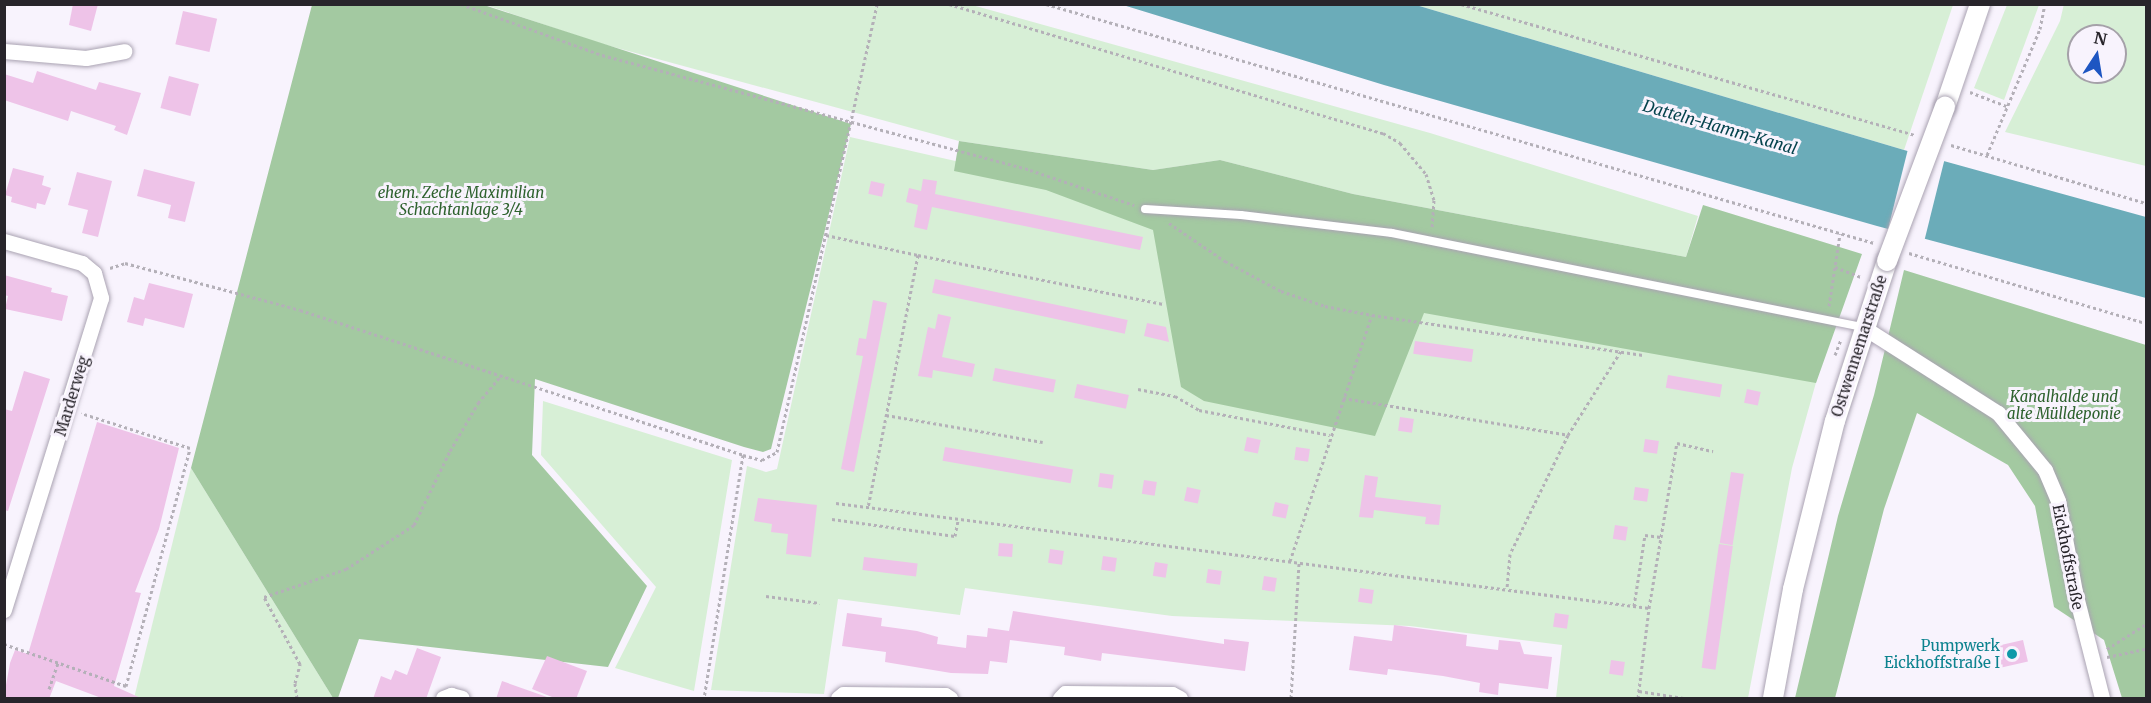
<!DOCTYPE html>
<html>
<head>
<meta charset="utf-8">
<style>
	body { margin:0 }
	#map { position:relative; width:2151px; height:703px; overflow:hidden; background:#f8f3fd; font-family:Merriweather,serif }
	div>[style] { position:absolute }
	.green>* { inset:0; background:#d7efd6 }
	.forest>* { inset:0; background:#a3c9a1 }
	.water>* { inset:0; background:#6bacb9 }
	.pier>* { inset:0; background:#f8f3fd; transform-origin:0 0 }
	.building>* { inset:0; background:#eec3e8; transform-origin:0 0 }
	.path>* { height:3px; margin-top:-1.5px; transform-origin:0; background:repeating-linear-gradient(90deg,#b4b0b8 0 3px,transparent 0 6px) }
	.roads { filter:drop-shadow(0 0 2px #aaa3b2) drop-shadow(0 0 2px #aaa3b2) }
	.service>* { height:8px; margin:-4px; padding:0 4px; transform-origin:4px; border-radius:4px; background:#fff }
	.minor>* { height:15px; margin:-7.5px; padding:0 7.5px; transform-origin:7.5px; border-radius:7.5px; background:#fff }
	.tertiary>* { height:20px; margin:-10px; padding:0 10px; transform-origin:10px; border-radius:10px; background:#fff }
	.bridges { filter:drop-shadow(0 0 2px #aaa3b2) drop-shadow(0 0 2px #aaa3b2) }
	.tertiary-bridge>* { height:20px; margin:-10px; padding:0 10px; transform-origin:10px; border-radius:10px; background:#fff }
	.dots>* { width:16px; height:16px; translate:-50% -50%; box-sizing:border-box; border:3px solid #f8f3fd; border-radius:50% }
	span { translate:-50% -50%; white-space:nowrap; text-align:center; line-height:1.15; -webkit-text-stroke:6px #f8f3fd; paint-order:stroke }
	.park-label { font-size:15px; color:#2e622e; font-style:italic }
	.street-label { font-size:15px; color:#28252b }
	.culture-label { font-size:15px; color:#0d838f }
	.right { translate:-100% -50%; text-align:right }
	.water-label { font-size:16px; color:#05434d; font-style:italic }
	.frame { position:absolute; inset:0; border:6px solid #28252b; pointer-events:none }
	.north { position:absolute; left:2067px; top:24px; width:60px; height:60px; box-sizing:border-box; background:#f8f3fd; border:2px solid #a5a1a9; border-radius:50%; rotate:12deg; font-size:16px; font-weight:700; line-height:24px; text-align:center; color:#28252b }
	.north::after { content:''; display:block; margin:auto; width:21px; height:27px; background:#1e56c2; clip-path:polygon(50% 0,100% 100%,50% 72%,0 100%) }
</style>
</head>
<body>
<div id="map">
	<div class="green">
		<i style="clip-path:polygon(evenodd,2064px 4px,2146px 5px,2146px 166px,2005px 132px,2060px 21px,2064px 4px,2079px 36px,2115px 36px,2115px 72px,2079px 72px,2079px 36px)"></i>
		<i style="clip-path:polygon(486px 5px,972px 5px,1430px 133px,1698px 216px,1686px 257px,1353px 194px,1220px 160px,1153px 170px,959px 141px,599px 43px)"></i>
		<i style="clip-path:polygon(1416px 5px,1953px 5px,1904px 150px)"></i>
		<i style="clip-path:polygon(2007px 5px,2039px 5px,2004px 100px,1974px 88px)"></i>
		<i style="clip-path:polygon(850px 137px,1030px 178px,1831px 329px,1792px 468px,1748px 698px,1556px 698px,1562px 645px,1410px 626px,1172px 616px,965px 588px,960px 615px,838px 599px,824px 694px,711px 690px,747px 466px,766px 472px,777px 469px)"></i>
		<i style="clip-path:polygon(543px 401px,732px 460px,694px 691px,615px 668px,656px 587px,541px 455px)"></i>
		<i style="clip-path:polygon(191px 468px,333px 698px,134px 698px)"></i>
	</div>
	<div class="forest">
		<i style="clip-path:polygon(312px 5px,484px 5px,851px 124px,771px 449px,763px 452px,744px 447px,535px 379px,532px 455px,647px 586px,608px 667px,359px 639px,338px 698px,333px 698px,191px 468px)"></i>
		<i style="clip-path:polygon(959px 141px,1153px 170px,1220px 160px,1353px 194px,1686px 257px,1703px 205px,1862px 254px,1816px 383px,1424px 313px,1375px 436px,1204px 401px,1181px 387px,1153px 230px,1046px 190px,954px 171px)"></i>
		<i style="clip-path:polygon(1904px 270px,2146px 345px,2146px 698px,2122px 698px,2104px 640px,2054px 607px,2035px 506px,2008px 465px,1917px 413px,1884px 509px,1835px 698px,1795px 698px,1838px 516px,1874px 395px)"></i>
	</div>
	<div class="water">
		<i style="clip-path:polygon(1123px 5px,1416px 5px,1904px 150px,2146px 217px,2146px 298px,1877px 226px,1384px 85px)"></i>
	</div>
	<div class="pier">
		<i style="left:1908px;top:149px;width:38px;height:85px;rotate:14deg"></i>
	</div>
	<div class="building">
		<i style="clip-path:polygon(73px 4px,98px 4px,91px 31px,69px 25px)"></i>
		<i style="left:183px;top:11px;width:35px;height:34px;rotate:13deg"></i>
		<i style="clip-path:polygon(37px 71px,96px 90px,99px 82px,141px 93px,127px 135px,114px 130px,116px 126px,71px 111px,68px 121px,4px 100px,4px 74px,33px 83px)"></i>
		<i style="left:169px;top:76px;width:31px;height:33px;rotate:15deg"></i>
		<i style="clip-path:polygon(13px 168px,44px 176px,42px 185px,51px 188px,45px 205px,37px 203px,36px 209px,11px 202px,12px 197px,5px 195px)"></i>
		<i style="clip-path:polygon(144px 169px,195px 182px,185px 222px,168px 218px,171px 205px,137px 196px)"></i>
		<i style="clip-path:polygon(77px 172px,112px 181px,98px 237px,82px 233px,88px 210px,68px 205px)"></i>
		<i style="clip-path:polygon(923px 179px,937px 181px,935px 194px,1143px 237px,1140px 250px,932px 207px,927px 230px,914px 227px,918px 205px,906px 202px,909px 188px,921px 191px)"></i>
		<i style="left:871px;top:181px;width:14px;height:13px;rotate:12deg"></i>
		<i style="clip-path:polygon(4px 275px,52px 288px,51px 292px,68px 296px,62px 321px,5px 309px,8px 296px,4px 295px)"></i>
		<i style="left:935px;top:279px;width:197px;height:14px;rotate:12deg"></i>
		<i style="clip-path:polygon(149px 283px,193px 294px,184px 328px,145px 318px,143px 326px,127px 322px,134px 297px,144px 300px)"></i>
		<i style="clip-path:polygon(873px 300px,887px 303px,854px 472px,841px 469px,863px 356px,856px 355px,859px 338px,866px 339px)"></i>
		<i style="clip-path:polygon(938px 314px,951px 317px,942px 357px,975px 364px,972px 377px,933px 370px,932px 378px,918px 376px,928px 327px,935px 329px)"></i>
		<i style="clip-path:polygon(1147px 323px,1166px 327px,1169px 342px,1144px 336px)"></i>
		<i style="left:1415px;top:341px;width:59px;height:13px;rotate:8deg"></i>
		<i style="left:995px;top:368px;width:62px;height:13px;rotate:11deg"></i>
		<i style="clip-path:polygon(24px 371px,50px 379px,8px 511px,4px 510px,4px 409px,12px 411px)"></i>
		<i style="left:1668px;top:375px;width:55px;height:13px;rotate:10deg"></i>
		<i style="left:1077px;top:384px;width:53px;height:14px;rotate:12deg"></i>
		<i style="left:1747px;top:389px;width:14px;height:14px;rotate:12deg"></i>
		<i style="left:1400px;top:417px;width:14px;height:14px;rotate:8deg"></i>
		<i style="clip-path:polygon(97px 422px,179px 448px,159px 529px,135px 592px,141px 593px,114px 686px,143px 699px,104px 699px,56px 681px,49px 699px,11px 699px,4px 696px,10px 663px,15px 650px,28px 654px)"></i>
		<i style="left:1247px;top:437px;width:14px;height:14px;rotate:12deg"></i>
		<i style="left:1645px;top:439px;width:14px;height:13px;rotate:8deg"></i>
		<i style="left:945px;top:447px;width:130px;height:14px;rotate:10deg"></i>
		<i style="left:1296px;top:447px;width:14px;height:13px;rotate:8deg"></i>
		<i style="left:1731px;top:472px;width:13px;height:72px;rotate:9deg"></i>
		<i style="left:1100px;top:473px;width:14px;height:14px;rotate:8deg"></i>
		<i style="clip-path:polygon(1365px 475px,1378px 477px,1375px 497px,1441px 505px,1439px 525px,1425px 524px,1426px 517px,1374px 510px,1373px 518px,1359px 517px)"></i>
		<i style="left:1144px;top:480px;width:13px;height:14px;rotate:9deg"></i>
		<i style="left:1187px;top:487px;width:14px;height:14px;rotate:12deg"></i>
		<i style="left:1635px;top:487px;width:14px;height:13px;rotate:8deg"></i>
		<i style="clip-path:polygon(758px 498px,817px 505px,811px 557px,786px 554px,788px 534px,771px 532px,772px 524px,754px 521px)"></i>
		<i style="left:1275px;top:502px;width:14px;height:14px;rotate:12deg"></i>
		<i style="left:1615px;top:525px;width:13px;height:14px;rotate:9deg"></i>
		<i style="left:999px;top:543px;width:14px;height:13px;rotate:4deg"></i>
		<i style="left:1719px;top:544px;width:14px;height:125px;rotate:8deg"></i>
		<i style="left:1050px;top:549px;width:14px;height:14px;rotate:8deg"></i>
		<i style="left:1103px;top:556px;width:14px;height:14px;rotate:8deg"></i>
		<i style="left:864px;top:557px;width:54px;height:13px;rotate:7deg"></i>
		<i style="left:1155px;top:562px;width:13px;height:14px;rotate:9deg"></i>
		<i style="left:1208px;top:569px;width:14px;height:14px;rotate:8deg"></i>
		<i style="left:1264px;top:576px;width:13px;height:14px;rotate:9deg"></i>
		<i style="left:1360px;top:588px;width:14px;height:14px;rotate:8deg"></i>
		<i style="clip-path:polygon(1013px 611px,1224px 644px,1224px 639px,1249px 642px,1245px 671px,1102px 653px,1101px 661px,1064px 655px,1065px 647px,1010px 640px,1007px 663px,990px 661px,988px 674px,951px 673px,885px 662px,886px 652px,842px 646px,847px 613px,882px 618px,881px 626px,917px 631px,938px 637px,937px 644px,966px 648px,967px 635px,987px 637px,988px 628px,1009px 631px)"></i>
		<i style="left:1555px;top:613px;width:14px;height:14px;rotate:8deg"></i>
		<i style="clip-path:polygon(1394px 625px,1467px 635px,1466px 646px,1498px 650px,1499px 640px,1520px 642px,1524px 654px,1552px 657px,1548px 689px,1499px 683px,1498px 695px,1479px 692px,1480px 683px,1443px 676px,1388px 669px,1387px 675px,1349px 670px,1354px 636px,1392px 641px)"></i>
		<i style="left:2023px;top:640px;width:22px;height:27px;rotate:77deg"></i>
		<i style="clip-path:polygon(417px 648px,441px 657px,426px 699px,373px 699px,381px 676px,391px 680px,395px 670px,407px 675px)"></i>
		<i style="clip-path:polygon(547px 656px,587px 671px,576px 699px,557px 699px,532px 689px)"></i>
		<i style="left:1611px;top:660px;width:14px;height:14px;rotate:8deg"></i>
		<i style="clip-path:polygon(502px 681px,547px 697px,546px 699px,496px 699px)"></i>
	</div>
	<div class="path">
		<i style="left:461px;top:4px;width:150px;rotate:19.9deg"></i>
		<i style="left:602px;top:55px;width:443px;rotate:15deg"></i>
		<i style="left:1030px;top:170px;width:110px;rotate:18.6deg"></i>
		<i style="left:949px;top:4px;width:453px;rotate:16.6deg"></i>
		<i style="left:1383px;top:133px;width:20px;rotate:30deg"></i>
		<i style="left:1400px;top:143px;width:40px;rotate:50deg"></i>
		<i style="left:1426px;top:174px;width:27px;rotate:73deg"></i>
		<i style="left:1434px;top:200px;width:27px;rotate:94deg"></i>
		<i style="left:1046px;top:4px;width:862px;rotate:16.1deg"></i>
		<i style="left:1461px;top:4px;width:473px;rotate:16.1deg"></i>
		<i style="left:1970px;top:92px;width:40px;rotate:21deg"></i>
		<i style="left:1951px;top:145px;width:203px;rotate:16.6deg"></i>
		<i style="left:1987px;top:155px;width:137px;rotate:-67.2deg"></i>
		<i style="left:2040px;top:29px;width:25px;rotate:-79deg"></i>
		<i style="left:1169px;top:223px;width:68px;rotate:34.2deg"></i>
		<i style="left:1225px;top:261px;width:64px;rotate:28.2deg"></i>
		<i style="left:1281px;top:291px;width:46px;rotate:18.8deg"></i>
		<i style="left:1325px;top:306px;width:48px;rotate:10.8deg"></i>
		<i style="left:826px;top:235px;width:94px;rotate:12.3deg"></i>
		<i style="left:918px;top:255px;width:257px;rotate:101.2deg"></i>
		<i style="left:1909px;top:253px;width:247px;rotate:16.5deg"></i>
		<i style="left:918px;top:255px;width:250px;rotate:11.3deg"></i>
		<i style="left:1835px;top:267px;width:28px;rotate:21deg"></i>
		<i style="left:110px;top:268px;width:16px;rotate:-18deg"></i>
		<i style="left:125px;top:263px;width:181px;rotate:15deg"></i>
		<i style="left:300px;top:310px;width:466px;rotate:18.1deg"></i>
		<i style="left:743px;top:455px;width:246px;rotate:99.1deg"></i>
		<i style="left:1829px;top:306px;width:73px;rotate:-81.3deg"></i>
		<i style="left:1835px;top:355px;width:17px;rotate:-69deg"></i>
		<i style="left:1138px;top:389px;width:38px;rotate:11deg"></i>
		<i style="left:1175px;top:396px;width:28px;rotate:30deg"></i>
		<i style="left:1199px;top:410px;width:133px;rotate:10.8deg"></i>
		<i style="left:1343px;top:398px;width:228px;rotate:9.3deg"></i>
		<i style="left:1568px;top:435px;width:132px;rotate:116deg"></i>
		<i style="left:1510px;top:554px;width:34px;rotate:95deg"></i>
		<i style="left:886px;top:415px;width:159px;rotate:9.8deg"></i>
		<i style="left:1568px;top:435px;width:99px;rotate:-57.8deg"></i>
		<i style="left:743px;top:455px;width:20px;rotate:15deg"></i>
		<i style="left:762px;top:460px;width:17px;rotate:-28deg"></i>
		<i style="left:777px;top:452px;width:459px;rotate:-77.4deg"></i>
		<i style="left:836px;top:503px;width:820px;rotate:7.36deg"></i>
		<i style="left:1649px;top:608px;width:167px;rotate:-80.4deg"></i>
		<i style="left:1677px;top:443px;width:37px;rotate:13deg"></i>
		<i style="left:832px;top:519px;width:124px;rotate:7.9deg"></i>
		<i style="left:955px;top:536px;width:16px;rotate:-79deg"></i>
		<i style="left:1290px;top:561px;width:259px;rotate:-71.6deg"></i>
		<i style="left:1372px;top:315px;width:274px;rotate:8.4deg"></i>
		<i style="left:766px;top:596px;width:54px;rotate:7.4deg"></i>
		<i style="left:1634px;top:606px;width:72px;rotate:-81.2deg"></i>
		<i style="left:1645px;top:535px;width:16px;rotate:7deg"></i>
		<i style="left:4px;top:644px;width:129px;rotate:19deg"></i>
		<i style="left:126px;top:686px;width:246px;rotate:-74.9deg"></i>
		<i style="left:190px;top:448px;width:114px;rotate:-162.2deg"></i>
		<i style="left:2107px;top:649px;width:46px;rotate:-32.7deg"></i>
		<i style="left:2107px;top:657px;width:40px;rotate:-12deg"></i>
		<i style="left:49px;top:689px;width:28px;rotate:-71deg"></i>
		<i style="left:1639px;top:691px;width:45px;rotate:9deg"></i>
		<i style="left:297px;top:698px;width:15px;rotate:-98deg"></i>
		<i style="left:295px;top:683px;width:20px;rotate:-75deg"></i>
		<i style="left:300px;top:664px;width:76px;rotate:-118.2deg"></i>
		<i style="left:264px;top:597px;width:87px;rotate:-18.9deg"></i>
		<i style="left:346px;top:569px;width:81px;rotate:-32.9deg"></i>
		<i style="left:414px;top:525px;width:82px;rotate:-64.1deg"></i>
		<i style="left:450px;top:451px;width:56px;rotate:-59.7deg"></i>
		<i style="left:478px;top:403px;width:35px;rotate:-50deg"></i>
		<i style="left:1291px;top:698px;width:135px;rotate:-86.6deg"></i>
		<i style="left:1638px;top:698px;width:91px;rotate:-83deg"></i>
	</div>
	<div class="roads">
		<div class="service">
			<i style="left:1145px;top:209px;width:96px;rotate:3.6deg"></i>
			<i style="left:1241px;top:215px;width:152px;rotate:6.8deg"></i>
			<i style="left:1392px;top:233px;width:480px;rotate:11.3deg"></i>
		</div>
		<div class="minor">
			<i style="left:4px;top:51px;width:82px;rotate:4.9deg"></i>
			<i style="left:86px;top:58px;width:39px;rotate:-10deg"></i>
			<i style="left:4px;top:241px;width:81px;rotate:15.8deg"></i>
			<i style="left:82px;top:263px;width:16px;rotate:40deg"></i>
			<i style="left:94px;top:273px;width:26px;rotate:74deg"></i>
			<i style="left:101px;top:298px;width:327px;rotate:107.3deg"></i>
			<i style="left:1863px;top:327px;width:160px;rotate:32.5deg"></i>
			<i style="left:1998px;top:413px;width:74px;rotate:50.5deg"></i>
			<i style="left:2045px;top:470px;width:34px;rotate:67deg"></i>
			<i style="left:2058px;top:501px;width:93px;rotate:79.4deg"></i>
			<i style="left:2075px;top:592px;width:109px;rotate:75.7deg"></i>
			<i style="left:443px;top:698px;width:9px;rotate:-21deg"></i>
			<i style="left:451px;top:695px;width:11px;rotate:15deg"></i>
			<i style="left:838px;top:698px;width:6px;rotate:-39deg"></i>
			<i style="left:843px;top:694px;width:102px;rotate:0.6deg"></i>
			<i style="left:945px;top:695px;width:6px;rotate:31deg"></i>
			<i style="left:1060px;top:698px;width:7px;rotate:-45deg"></i>
			<i style="left:1065px;top:693px;width:107px;rotate:0.5deg"></i>
			<i style="left:1172px;top:694px;width:9px;rotate:27deg"></i>
		</div>
		<div class="tertiary">
			<i style="left:1945px;top:107px;width:109px;rotate:-71.2deg"></i>
			<i style="left:1773px;top:698px;width:111px;rotate:-79.6deg"></i>
			<i style="left:1793px;top:589px;width:173px;rotate:-76deg"></i>
			<i style="left:1835px;top:421px;width:168px;rotate:-72deg"></i>
		</div>
	</div>
	<div class="bridges">
		<div class="tertiary-bridge">
			<i style="left:1887px;top:261px;width:165px;rotate:-69.4deg"></i>
		</div>
	</div>
	<div class="dots">
		<i style="left:2012px;top:654px;background:#0f9aa8"></i>
	</div>
	<div class="park-label">
		<span style="left:461px;top:201px">ehem. Zeche Maximilian<br>Schachtanlage 3/4</span>
		<span style="left:2064px;top:405px">Kanalhalde und<br>alte Mülldeponie</span>
	</div>
	<div class="street-label">
		<span style="left:1859px;top:346px;rotate:-72deg">Ostwennemarstraße</span>
		<span style="left:72px;top:396px;rotate:-73deg">Marderweg</span>
		<span style="left:2068px;top:557px;rotate:79deg">Eickhoffstraße</span>
	</div>
	<div class="culture-label">
		<span class="right" style="left:2000px;top:654px">Pumpwerk<br>Eickhoffstraße I</span>
	</div>
	<div class="water-label">
		<span style="left:1720px;top:127px;rotate:16deg">Datteln-Hamm-Kanal</span>
	</div>
	<div class="frame"></div>
	<div class="north">N</div>
</div>
</body>
</html>
